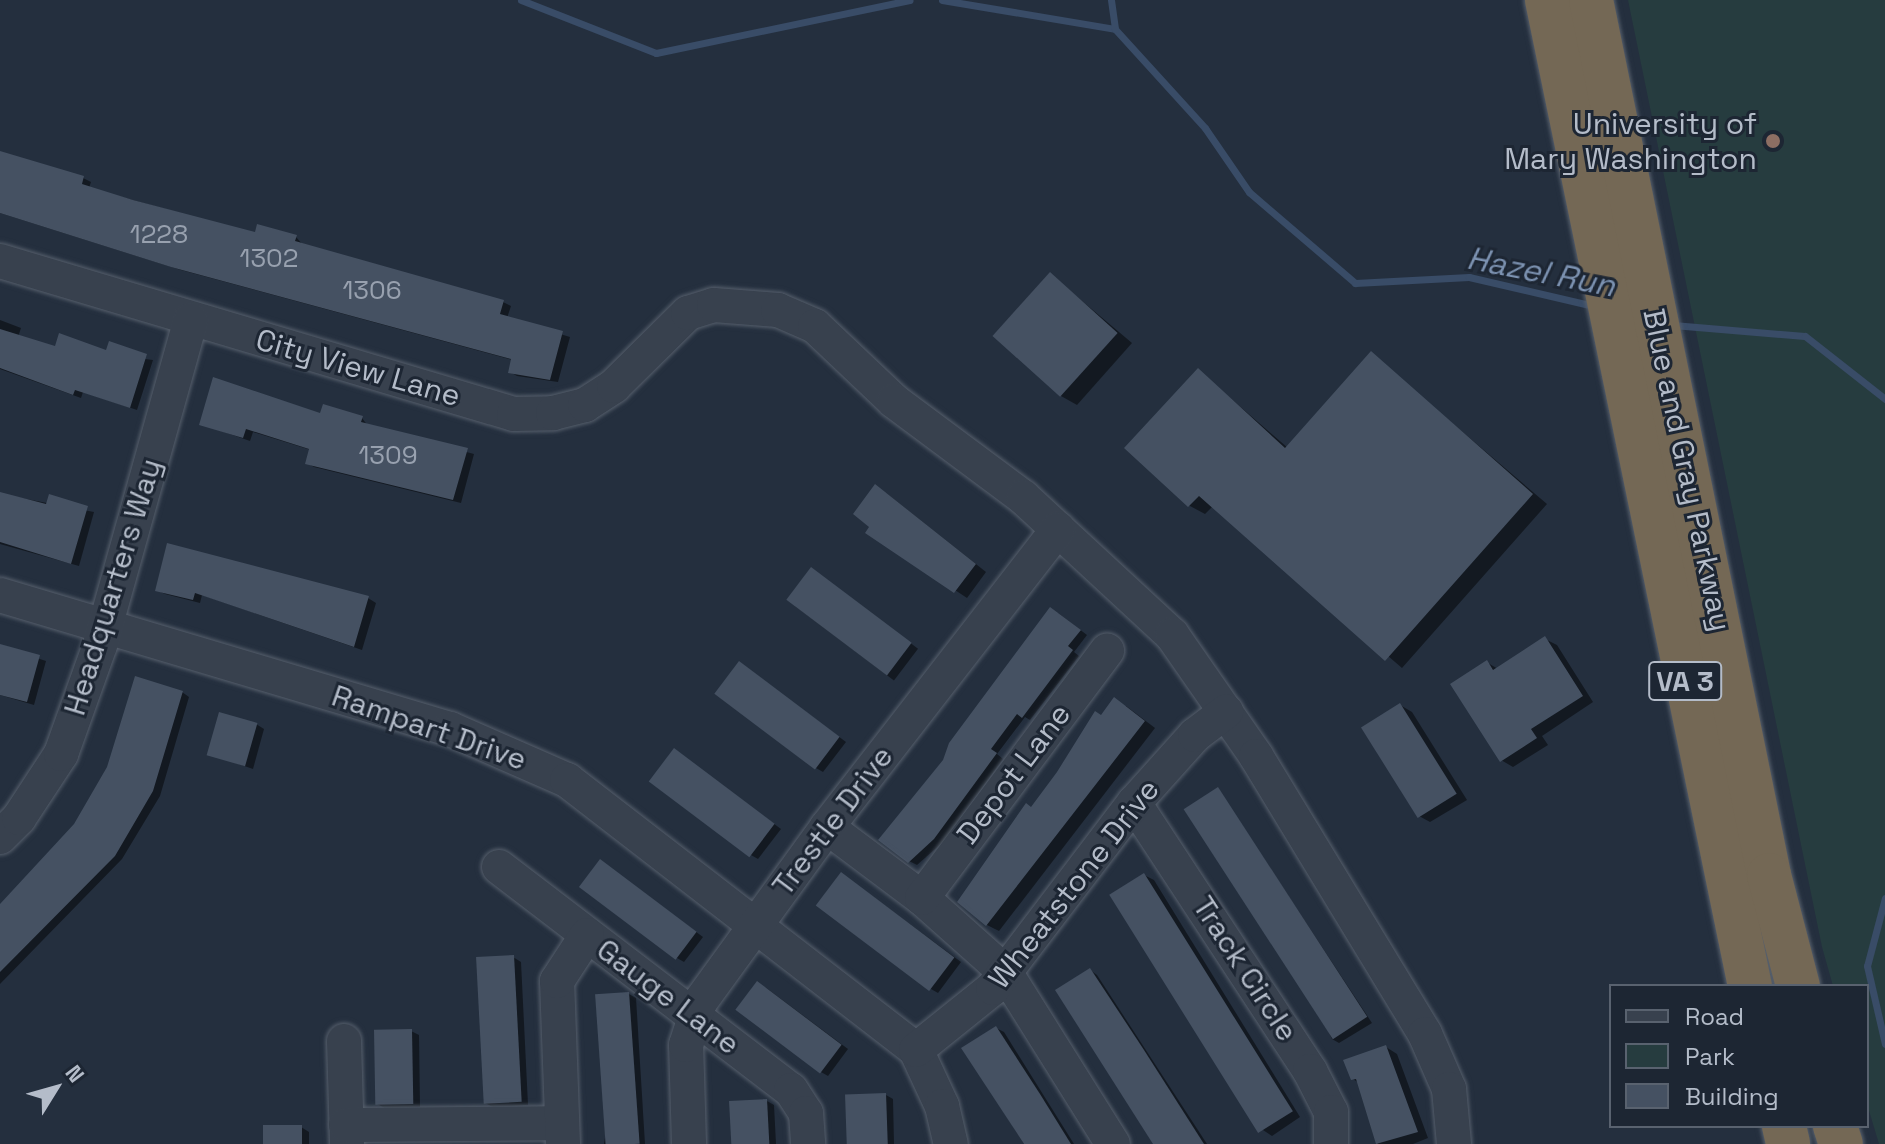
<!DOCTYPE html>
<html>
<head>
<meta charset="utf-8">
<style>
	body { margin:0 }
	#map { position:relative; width:1885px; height:1144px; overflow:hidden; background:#242f3e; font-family:"Space Grotesk",sans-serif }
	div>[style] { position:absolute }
	.green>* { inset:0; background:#263c3f }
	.shadow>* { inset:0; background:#0007; transform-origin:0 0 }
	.stream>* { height:7px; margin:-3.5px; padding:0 3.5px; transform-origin:3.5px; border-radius:3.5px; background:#394c67 }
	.building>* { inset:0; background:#455162; transform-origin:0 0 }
	.roads { filter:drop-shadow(0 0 2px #565f6c) drop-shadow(0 0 2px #565f6c) }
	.minor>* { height:34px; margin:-17px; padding:0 17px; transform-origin:17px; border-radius:17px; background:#38414e }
	.highway>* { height:44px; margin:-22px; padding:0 22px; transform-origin:22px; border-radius:22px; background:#746855 }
	.dots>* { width:22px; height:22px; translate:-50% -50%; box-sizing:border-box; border:4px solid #1d2633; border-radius:50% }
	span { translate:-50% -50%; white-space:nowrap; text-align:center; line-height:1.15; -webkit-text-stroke:6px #1d2633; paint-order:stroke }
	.number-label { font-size:26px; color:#98a1af }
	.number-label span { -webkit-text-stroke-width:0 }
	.shield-label span { padding:2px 6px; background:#1d2633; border:2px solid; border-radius:6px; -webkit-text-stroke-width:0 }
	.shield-label { font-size:28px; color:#b4bcc9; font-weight:700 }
	.poi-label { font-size:30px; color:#b4bcc9 }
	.right { translate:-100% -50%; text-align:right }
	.street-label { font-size:30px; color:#b4bcc9 }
	.water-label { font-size:32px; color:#7c92b1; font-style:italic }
	.legend { position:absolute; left:1609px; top:984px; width:260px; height:144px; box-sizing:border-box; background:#1d2633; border:2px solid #59626f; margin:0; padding:10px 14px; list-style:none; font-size:24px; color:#b4bcc9 }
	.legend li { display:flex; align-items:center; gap:16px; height:40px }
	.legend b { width:40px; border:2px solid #59626f }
	.north { position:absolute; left:16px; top:1048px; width:80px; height:80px; -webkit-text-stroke:6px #1d2633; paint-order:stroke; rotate:53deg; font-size:22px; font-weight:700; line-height:32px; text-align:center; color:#b4bcc9 }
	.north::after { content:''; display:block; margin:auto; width:28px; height:36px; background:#b4bcc9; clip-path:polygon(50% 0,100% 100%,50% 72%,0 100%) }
</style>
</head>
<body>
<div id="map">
	<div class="green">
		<i style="clip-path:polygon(1628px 0,1885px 0,1885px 1144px,1879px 1144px,1867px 1104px,1867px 986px,1833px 986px,1822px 947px)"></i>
	</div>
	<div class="shadow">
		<i style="clip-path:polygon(0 153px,83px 178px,91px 182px,89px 188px,256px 234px,296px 237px,303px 245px,503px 302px,511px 306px,507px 318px,570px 337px,558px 382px,517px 376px,510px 372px,513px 360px,181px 270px,0 213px)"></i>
		<i style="clip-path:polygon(1050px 274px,1132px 343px,1077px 405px,1061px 396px)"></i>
		<i style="clip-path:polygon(0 320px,21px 328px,18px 337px,56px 348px,153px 360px,137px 410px,83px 392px,81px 398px,0 369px)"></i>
		<i style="clip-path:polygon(1371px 354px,1547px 504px,1402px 668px,1213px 506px,1205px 514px,1190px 506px,1127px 448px,1198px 370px,1288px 448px)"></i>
		<i style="clip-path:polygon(321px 415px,362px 418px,368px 426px,474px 454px,461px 503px,314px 467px,307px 463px,311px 450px,253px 432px,250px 441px,201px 424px)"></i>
		<i style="clip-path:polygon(886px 493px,986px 572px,967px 598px,868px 532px)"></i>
		<i style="clip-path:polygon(0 494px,94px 512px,79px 566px,0 544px)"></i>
		<i style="clip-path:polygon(168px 545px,368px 598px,376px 603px,362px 650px,202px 595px,200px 603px,165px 594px,157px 590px)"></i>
		<i style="left:819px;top:574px;width:124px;height:40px;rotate:37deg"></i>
		<i style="clip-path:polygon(1058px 613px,1087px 635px,1074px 652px,1079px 656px,1030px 720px,1025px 717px,997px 754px,1003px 759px,942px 843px,917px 865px,909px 861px,945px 761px)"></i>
		<i style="clip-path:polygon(1545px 639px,1557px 645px,1593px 702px,1542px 736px,1548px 745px,1513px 767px,1501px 760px,1488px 663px,1498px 669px)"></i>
		<i style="clip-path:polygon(0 646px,46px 661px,34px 705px,0 695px)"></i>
		<i style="clip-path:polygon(747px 668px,846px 742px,823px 772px,816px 768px)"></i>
		<i style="clip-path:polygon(182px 692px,189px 697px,160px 796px,122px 859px,0 984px,0 907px,42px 865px)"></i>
		<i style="clip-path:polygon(1400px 705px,1412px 712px,1467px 800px,1430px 822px,1419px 816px)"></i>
		<i style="clip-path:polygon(1126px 706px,1155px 728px,999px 931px,987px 925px,959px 902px,1102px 717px)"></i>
		<i style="clip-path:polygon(256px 724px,264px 729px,253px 769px,210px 754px)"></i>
		<i style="clip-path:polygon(681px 755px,781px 829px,758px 859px,751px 855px)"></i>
		<i style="clip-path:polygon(1218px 789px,1372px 1023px,1339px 1043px,1332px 1039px)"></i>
		<i style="clip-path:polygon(607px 866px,703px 937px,684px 962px,677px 958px)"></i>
		<i style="clip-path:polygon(1144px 875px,1154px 880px,1300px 1117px,1272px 1136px,1263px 1130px)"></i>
		<i style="clip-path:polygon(849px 879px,961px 962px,938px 993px,931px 989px)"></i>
		<i style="clip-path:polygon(513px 957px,521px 962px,528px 1105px,493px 1107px,485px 1103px)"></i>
		<i style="clip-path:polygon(1090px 970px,1097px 975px,1207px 1144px,1155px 1144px)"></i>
		<i style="clip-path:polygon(765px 987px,848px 1049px,828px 1076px,821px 1072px)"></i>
		<i style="clip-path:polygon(629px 994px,636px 998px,645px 1144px,604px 1144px)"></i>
		<i style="clip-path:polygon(996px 1028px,1004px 1032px,1074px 1144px,1024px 1144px,964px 1049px)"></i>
		<i style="clip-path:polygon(411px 1031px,419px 1035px,420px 1107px,385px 1108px,377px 1104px)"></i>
		<i style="clip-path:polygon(1386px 1047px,1397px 1054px,1428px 1138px,1413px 1144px,1378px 1144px,1359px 1083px,1353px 1079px)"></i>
		<i style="clip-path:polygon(886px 1095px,893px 1099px,894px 1144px,848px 1144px)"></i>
		<i style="clip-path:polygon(767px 1101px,774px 1105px,776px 1144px,733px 1144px)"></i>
		<i style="clip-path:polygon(301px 1127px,309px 1132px,309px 1144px,266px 1144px)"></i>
	</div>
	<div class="stream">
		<i style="left:521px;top:0;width:145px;rotate:21.4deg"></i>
		<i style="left:656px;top:53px;width:259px;rotate:-11.8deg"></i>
		<i style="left:942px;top:0;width:175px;rotate:9.5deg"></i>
		<i style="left:1115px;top:29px;width:134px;rotate:47.7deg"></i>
		<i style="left:1205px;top:128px;width:78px;rotate:55.5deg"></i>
		<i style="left:1249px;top:192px;width:140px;rotate:40.6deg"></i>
		<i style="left:1355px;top:283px;width:114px;rotate:-3deg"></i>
		<i style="left:1469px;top:277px;width:128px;rotate:13.1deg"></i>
		<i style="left:1111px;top:0;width:29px;rotate:82deg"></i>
		<i style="left:1673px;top:325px;width:132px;rotate:4.8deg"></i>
		<i style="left:1805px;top:336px;width:102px;rotate:38.2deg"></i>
		<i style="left:1885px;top:898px;width:70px;rotate:104.8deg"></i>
		<i style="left:1867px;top:966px;width:80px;rotate:77deg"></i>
	</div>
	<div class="building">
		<i style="clip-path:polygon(0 151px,84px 176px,82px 184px,133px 200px,255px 232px,257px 224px,297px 235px,295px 241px,504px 300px,500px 314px,563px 331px,550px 380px,508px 373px,511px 359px,171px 267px,0 213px)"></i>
		<i style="left:1050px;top:272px;width:91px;height:86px;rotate:42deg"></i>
		<i style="clip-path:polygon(0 329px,55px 346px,59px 333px,106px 350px,109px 341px,147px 354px,130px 408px,75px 390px,73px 395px,0 368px)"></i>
		<i style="clip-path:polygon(1371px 351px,1533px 494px,1385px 661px,1199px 496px,1188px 507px,1124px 448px,1198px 368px,1285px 448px)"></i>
		<i style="clip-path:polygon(213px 377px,320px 413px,323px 404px,363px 416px,361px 422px,468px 448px,453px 500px,305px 464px,309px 449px,246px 429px,243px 438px,199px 425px)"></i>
		<i style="clip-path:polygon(875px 484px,976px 564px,954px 593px,865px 533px,869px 527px,853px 514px)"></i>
		<i style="clip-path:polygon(0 492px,46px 504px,49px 494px,88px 506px,71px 564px,0 542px)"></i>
		<i style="clip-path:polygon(167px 543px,369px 596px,354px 647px,195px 593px,193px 600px,155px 591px)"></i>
		<i style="left:811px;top:567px;width:126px;height:41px;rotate:37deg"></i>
		<i style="clip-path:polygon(1050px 607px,1081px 630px,1068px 646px,1073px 650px,1022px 718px,1017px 714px,991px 749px,997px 753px,934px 839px,908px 863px,878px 840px,943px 760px,949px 743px)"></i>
		<i style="clip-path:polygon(1545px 636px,1583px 696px,1531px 729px,1537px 738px,1500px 762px,1450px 684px,1487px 660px,1493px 670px)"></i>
		<i style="clip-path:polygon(0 644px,40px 655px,27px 702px,0 695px)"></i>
		<i style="left:739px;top:661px;width:126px;height:41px;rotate:37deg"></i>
		<i style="clip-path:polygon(135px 676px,183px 691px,153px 791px,115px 856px,0 972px,0 904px,74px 824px,107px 767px)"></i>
		<i style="clip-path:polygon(1114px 697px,1145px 721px,986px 926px,957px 902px,1026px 803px,1031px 807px,1057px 772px,1095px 711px,1101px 715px)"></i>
		<i style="left:1400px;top:703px;width:107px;height:46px;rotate:58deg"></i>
		<i style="left:219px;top:712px;width:40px;height:45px;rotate:16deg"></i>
		<i style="left:674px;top:748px;width:126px;height:42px;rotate:37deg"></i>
		<i style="left:1218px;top:787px;width:274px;height:41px;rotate:57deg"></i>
		<i style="left:600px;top:859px;width:121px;height:35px;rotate:37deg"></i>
		<i style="left:841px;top:872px;width:142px;height:42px;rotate:37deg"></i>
		<i style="left:1144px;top:873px;width:281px;height:41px;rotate:58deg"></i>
		<i style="left:514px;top:955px;width:147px;height:38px;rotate:87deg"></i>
		<i style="clip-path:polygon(1090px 968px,1144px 1050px,1204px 1144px,1153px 1144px,1055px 990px)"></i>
		<i style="left:757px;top:981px;width:106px;height:36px;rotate:37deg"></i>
		<i style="left:629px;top:992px;width:152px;height:34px;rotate:86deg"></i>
		<i style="clip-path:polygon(996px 1026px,1040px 1094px,1071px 1144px,1024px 1144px,961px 1048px)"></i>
		<i style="left:412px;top:1029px;width:75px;height:38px;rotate:89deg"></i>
		<i style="clip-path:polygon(1386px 1045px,1418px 1132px,1376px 1144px,1356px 1079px,1351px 1080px,1343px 1060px)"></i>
		<i style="left:886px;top:1093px;width:51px;height:41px;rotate:88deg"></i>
		<i style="left:767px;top:1099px;width:45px;height:38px;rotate:87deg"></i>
		<i style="left:302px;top:1125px;width:19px;height:39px;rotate:90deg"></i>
	</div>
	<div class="roads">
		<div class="minor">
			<i style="left:0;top:261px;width:536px;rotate:16.58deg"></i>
			<i style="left:514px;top:414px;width:39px;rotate:-1deg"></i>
			<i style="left:553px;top:413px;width:33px;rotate:-14deg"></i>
			<i style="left:585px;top:405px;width:35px;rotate:-33deg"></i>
			<i style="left:614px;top:386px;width:104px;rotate:-44.6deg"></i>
			<i style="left:688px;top:313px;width:27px;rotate:-17deg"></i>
			<i style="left:714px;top:305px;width:64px;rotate:4.5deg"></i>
			<i style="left:778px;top:310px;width:40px;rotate:23.4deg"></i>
			<i style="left:815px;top:326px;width:109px;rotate:43.5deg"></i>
			<i style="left:894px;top:401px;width:161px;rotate:36.7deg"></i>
			<i style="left:1023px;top:497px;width:203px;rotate:42.8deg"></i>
			<i style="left:1172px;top:635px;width:147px;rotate:55.2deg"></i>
			<i style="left:1256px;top:756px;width:325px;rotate:58.7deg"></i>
			<i style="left:1425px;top:1034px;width:60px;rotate:66.4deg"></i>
			<i style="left:1449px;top:1089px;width:55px;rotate:84.8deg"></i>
			<i style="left:0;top:595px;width:470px;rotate:16.6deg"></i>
			<i style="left:450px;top:729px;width:128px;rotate:23.6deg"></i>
			<i style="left:567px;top:780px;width:441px;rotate:37.7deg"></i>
			<i style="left:916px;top:1050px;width:62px;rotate:65.1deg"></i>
			<i style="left:942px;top:1106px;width:39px;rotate:77deg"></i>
			<i style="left:1134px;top:803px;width:321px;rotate:56.7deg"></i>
			<i style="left:1310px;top:1071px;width:46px;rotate:62.9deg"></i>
			<i style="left:1331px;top:1112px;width:32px;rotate:90deg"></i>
			<i style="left:827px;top:827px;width:119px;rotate:36.8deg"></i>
			<i style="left:922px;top:898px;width:111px;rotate:41.7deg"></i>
			<i style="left:1005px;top:972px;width:203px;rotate:57.9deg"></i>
			<i style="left:0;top:837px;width:27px;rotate:-45deg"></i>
			<i style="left:19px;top:818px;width:77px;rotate:-56.7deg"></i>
			<i style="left:61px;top:754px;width:116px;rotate:-70.3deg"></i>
			<i style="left:100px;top:645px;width:338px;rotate:-74.4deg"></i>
			<i style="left:499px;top:867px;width:367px;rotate:37.4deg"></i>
			<i style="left:791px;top:1090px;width:27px;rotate:57deg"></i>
			<i style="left:806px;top:1113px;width:31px;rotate:86deg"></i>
			<i style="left:922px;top:898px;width:309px;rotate:-53.2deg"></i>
			<i style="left:344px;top:1041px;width:103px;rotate:88.3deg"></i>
			<i style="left:916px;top:1050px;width:99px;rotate:-38.8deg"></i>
			<i style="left:993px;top:988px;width:233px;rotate:-52.7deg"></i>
			<i style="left:1134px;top:803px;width:91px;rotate:-48.1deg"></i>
			<i style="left:1195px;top:735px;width:39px;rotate:-37deg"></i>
			<i style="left:346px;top:1125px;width:216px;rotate:-0.5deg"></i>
			<i style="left:563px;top:1144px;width:163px;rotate:-92.1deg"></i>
			<i style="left:557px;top:981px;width:55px;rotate:-56.9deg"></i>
			<i style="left:689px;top:1144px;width:99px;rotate:-91.7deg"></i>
			<i style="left:686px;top:1045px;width:45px;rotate:-72deg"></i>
			<i style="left:700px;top:1002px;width:216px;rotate:-54deg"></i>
			<i style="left:827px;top:827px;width:377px;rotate:-52.2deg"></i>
		</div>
		<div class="highway">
			<i style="left:1547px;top:0;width:1007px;rotate:78.37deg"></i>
			<i style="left:1591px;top:0;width:893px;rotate:78.5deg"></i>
			<i style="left:1769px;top:875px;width:115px;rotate:75.4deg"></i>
			<i style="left:1784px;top:1126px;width:18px;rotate:77deg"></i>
			<i style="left:1835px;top:1126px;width:19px;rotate:72deg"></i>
		</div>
	</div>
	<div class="dots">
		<i style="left:1773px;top:141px;background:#8d6e63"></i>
	</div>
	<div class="number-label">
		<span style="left:159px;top:235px">1228</span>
		<span style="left:269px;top:259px">1302</span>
		<span style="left:372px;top:291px">1306</span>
		<span style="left:388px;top:456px">1309</span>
	</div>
	<div class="shield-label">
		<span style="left:1685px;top:681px">VA 3</span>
	</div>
	<div class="poi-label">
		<span class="right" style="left:1757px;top:141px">University of<br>Mary Washington</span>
	</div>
	<div class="street-label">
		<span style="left:358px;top:368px;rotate:16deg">City View Lane</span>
		<span style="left:1687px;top:470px;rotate:78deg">Blue and Gray Parkway</span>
		<span style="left:113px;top:587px;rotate:-73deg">Headquarters Way</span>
		<span style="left:429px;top:728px;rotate:19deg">Rampart Drive</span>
		<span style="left:1014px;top:774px;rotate:-53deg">Depot Lane</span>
		<span style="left:833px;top:821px;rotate:-53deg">Trestle Drive</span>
		<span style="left:1074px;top:884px;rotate:-52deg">Wheatstone Drive</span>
		<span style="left:1245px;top:969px;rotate:57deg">Track Circle</span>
		<span style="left:668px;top:997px;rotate:37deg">Gauge Lane</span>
	</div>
	<div class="water-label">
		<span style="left:1541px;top:272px;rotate:11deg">Hazel Run</span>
	</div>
	<ul class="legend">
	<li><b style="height:10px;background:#38414e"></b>Road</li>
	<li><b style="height:22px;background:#263c3f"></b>Park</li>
	<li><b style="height:22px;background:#455162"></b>Building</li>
	</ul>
	<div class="north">N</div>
</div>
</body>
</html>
